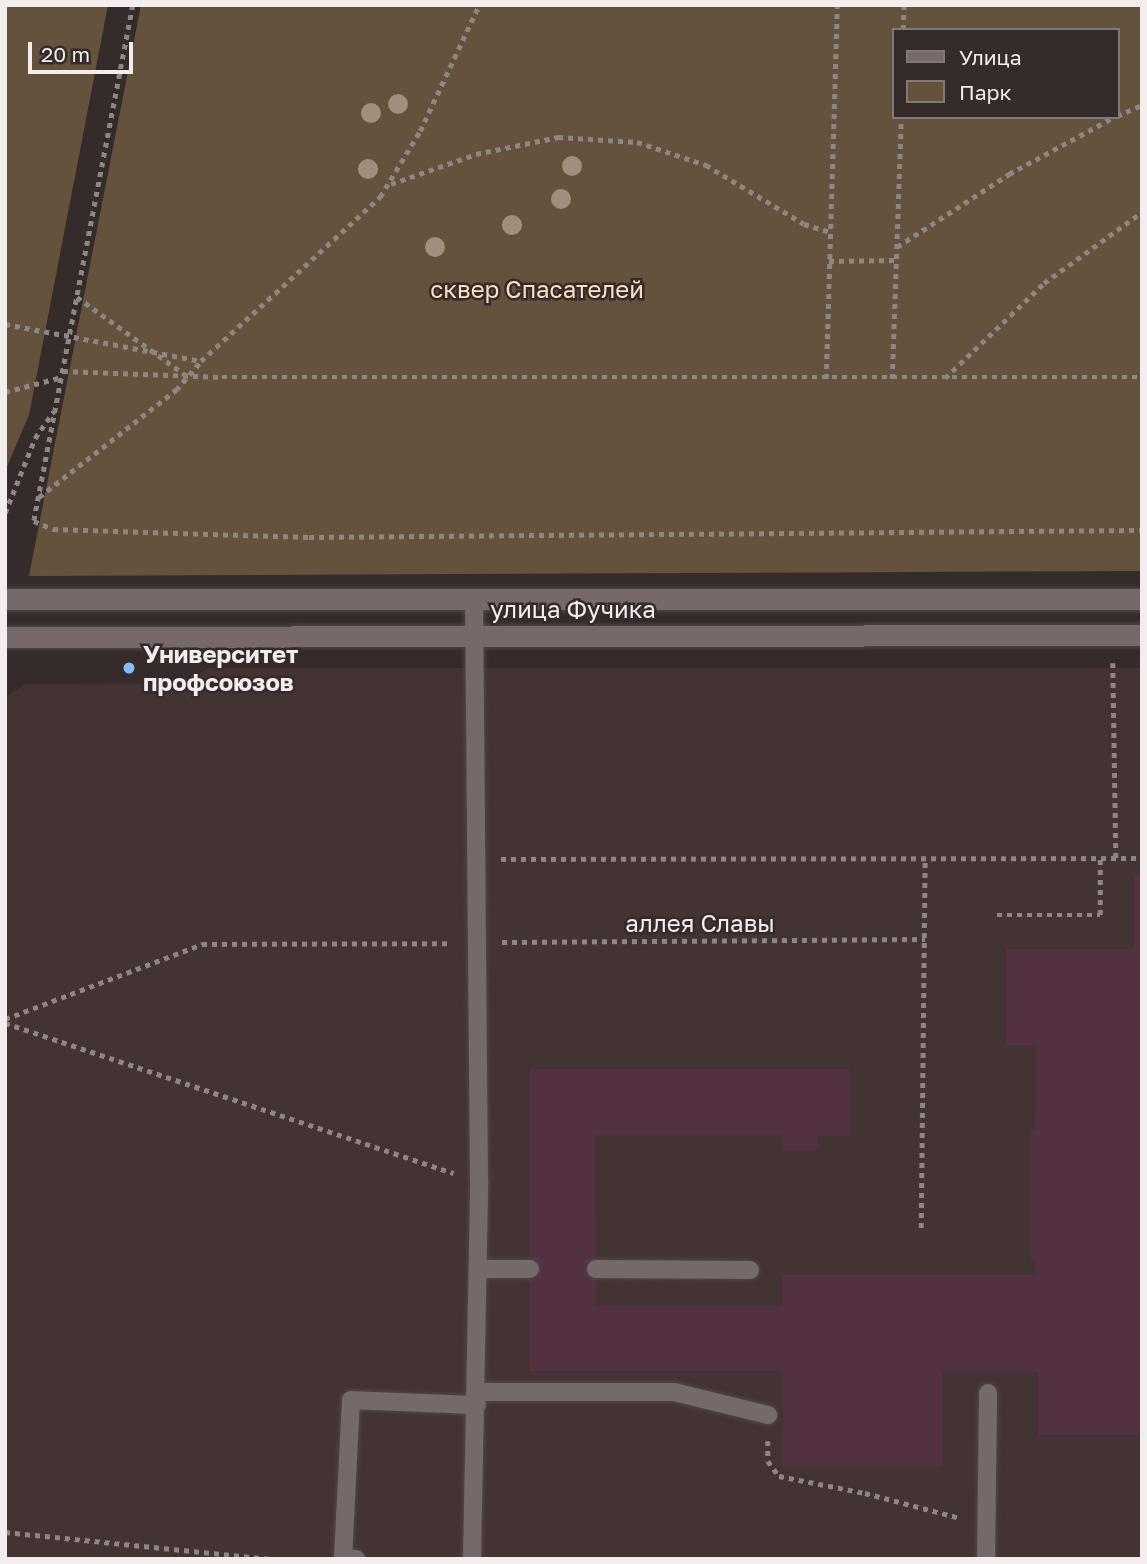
<!DOCTYPE html>
<html>
<head>
<meta charset="utf-8">
<style>
	body { margin:0 }
	#map { position:relative; width:1147px; height:1564px; overflow:hidden; background:#352b2b; font-family:"Golos Text",sans-serif }
	div>[style] { position:absolute }
	.built>* { inset:0; background:#433 }
	.green>* { inset:0; background:#65523c }
	.building>* { inset:0; background:#543140 }
	.path>* { height:4.5px; margin-top:-2.25px; transform-origin:0; background:repeating-linear-gradient(90deg,#8e8585 0 5px,transparent 0 10px) }
	.roads { filter:drop-shadow(0 0 2px #504747) drop-shadow(0 0 2px #504747) }
	.lane>* { height:18px; margin:-9px; padding:0 9px; transform-origin:9px; border-radius:9px; background:#756969 }
	.street>* { height:21px; margin:-10.5px; padding:0 10.5px; transform-origin:10.5px; border-radius:10.5px; background:#756969 }
	.trees>* { width:20px; height:20px; margin:-10px; border-radius:50%; background:#a28e7d }
	.dots>* { width:19px; height:19px; translate:-50% -50%; box-sizing:border-box; border:4px solid #352b2b; border-radius:50% }
	span { translate:-50% -50%; white-space:nowrap; text-align:center; line-height:1.15; -webkit-text-stroke:5px #352b2b; paint-order:stroke }
	.park-label { font-size:24px; color:#fcdfc0 }
	.street-label { font-size:24px; color:#f4eded }
	.poi-label { font-size:24px; color:#f4eded; font-weight:700 }
	.left { translate:0 -50%; text-align:left }
	.frame { position:absolute; inset:0; border:7px solid #f4eded; pointer-events:none }
	.legend { position:absolute; left:892px; top:28px; width:228px; height:91px; box-sizing:border-box; background:#352b2b; border:2px solid #817979; margin:0; padding:9px 12px; list-style:none; font-size:21px; color:#f4eded }
	.legend li { display:flex; align-items:center; gap:14px; height:35px }
	.legend b { width:35px; border:2px solid #817979 }
	.scale { position:absolute; left:28px; top:42px; width:105px; height:32px; box-sizing:border-box; border:4px solid #f4eded; border-top:0; padding-left:9px; font-size:21px; line-height:24px; white-space:nowrap; color:#f4eded; -webkit-text-stroke:5px #352b2b; paint-order:stroke }
</style>
</head>
<body>
<div id="map">
	<div class="built">
		<i style="clip-path:polygon(208px 668px,1142px 668px,1142px 1559px,5px 1559px,5px 698px,25px 684px,184px 683px)"></i>
	</div>
	<div class="green">
		<i style="clip-path:polygon(7px 5px,108px 5px,29px 415px,5px 471px)"></i>
		<i style="clip-path:polygon(evenodd,141px 5px,1142px 5px,1142px 571px,29px 576px,141px 5px,893px 30px,1117px 30px,1117px 117px,893px 117px,893px 30px)"></i>
	</div>
	<div class="building">
		<i style="clip-path:polygon(1134px 876px,1142px 876px,1142px 1435px,1038px 1435px,1038px 1372px,942px 1372px,942px 1466px,783px 1466px,783px 1371px,530px 1371px,530px 1069px,849px 1069px,849px 1136px,818px 1136px,818px 1150px,783px 1150px,783px 1135px,595px 1135px,596px 1306px,782px 1306px,782px 1275px,1035px 1275px,1035px 1259px,1031px 1259px,1031px 1130px,1035px 1130px,1036px 1045px,1006px 1045px,1006px 949px,1134px 949px)"></i>
	</div>
	<div class="path">
		<i style="left:133px;top:5px;width:525px;rotate:100.86deg"></i>
		<i style="left:34px;top:521px;width:21px;rotate:23deg"></i>
		<i style="left:53px;top:529px;width:256px;rotate:1.8deg"></i>
		<i style="left:309px;top:537px;width:833px;rotate:-0.48deg"></i>
		<i style="left:903px;top:30px;width:25px;rotate:-88deg"></i>
		<i style="left:1117px;top:116px;width:27px;rotate:-24deg"></i>
		<i style="left:391px;top:184px;width:90px;rotate:-19.4deg"></i>
		<i style="left:476px;top:154px;width:84px;rotate:-11.7deg"></i>
		<i style="left:558px;top:137px;width:79px;rotate:3.6deg"></i>
		<i style="left:637px;top:142px;width:73px;rotate:18.4deg"></i>
		<i style="left:706px;top:165px;width:114px;rotate:31deg"></i>
		<i style="left:804px;top:224px;width:27px;rotate:17deg"></i>
		<i style="left:897px;top:247px;width:134px;rotate:-33.1deg"></i>
		<i style="left:1009px;top:174px;width:119px;rotate:-28.5deg"></i>
		<i style="left:829px;top:261px;width:67px;rotate:-0.9deg"></i>
		<i style="left:77px;top:297px;width:135px;rotate:35.7deg"></i>
		<i style="left:5px;top:324px;width:198px;rotate:10.7deg"></i>
		<i style="left:63px;top:371px;width:159px;rotate:2.2deg"></i>
		<i style="left:222px;top:377px;width:920px"></i>
		<i style="left:945px;top:378px;width:137px;rotate:-43.8deg"></i>
		<i style="left:1044px;top:283px;width:121px;rotate:-35.9deg"></i>
		<i style="left:826px;top:379px;width:374px;rotate:-88.3deg"></i>
		<i style="left:892px;top:379px;width:262px;rotate:-88deg"></i>
		<i style="left:5px;top:392px;width:59px;rotate:-14.7deg"></i>
		<i style="left:39px;top:497px;width:174px;rotate:-38deg"></i>
		<i style="left:176px;top:390px;width:38px;rotate:-49deg"></i>
		<i style="left:201px;top:361px;width:243px;rotate:-42.5deg"></i>
		<i style="left:380px;top:197px;width:77px;rotate:-58.8deg"></i>
		<i style="left:420px;top:131px;width:139px;rotate:-64.9deg"></i>
		<i style="left:5px;top:513px;width:81px;rotate:-68.2deg"></i>
		<i style="left:35px;top:438px;width:32px;rotate:-55deg"></i>
		<i style="left:1113px;top:663px;width:195px;rotate:89.1deg"></i>
		<i style="left:501px;top:859px;width:641px;rotate:-0.09deg"></i>
		<i style="left:997px;top:915px;width:103px"></i>
		<i style="left:1100px;top:915px;width:57px;rotate:-90deg"></i>
		<i style="left:502px;top:942px;width:423px;rotate:-0.4deg"></i>
		<i style="left:5px;top:1019px;width:211px;rotate:-20.8deg"></i>
		<i style="left:202px;top:944px;width:249px;rotate:-0.2deg"></i>
		<i style="left:5px;top:1023px;width:473px;rotate:18.5deg"></i>
		<i style="left:921px;top:1228px;width:369px;rotate:-89.4deg"></i>
		<i style="left:768px;top:1441px;width:20px;rotate:90deg"></i>
		<i style="left:768px;top:1461px;width:19px;rotate:54deg"></i>
		<i style="left:779px;top:1476px;width:88px;rotate:11.2deg"></i>
		<i style="left:865px;top:1493px;width:98px;rotate:14.7deg"></i>
		<i style="left:5px;top:1532px;width:268px;rotate:5.8deg"></i>
	</div>
	<div class="roads">
		<div class="lane">
			<i style="left:478px;top:1269px;width:52px"></i>
			<i style="left:596px;top:1269px;width:154px;rotate:0.4deg"></i>
			<i style="left:477px;top:1392px;width:197px"></i>
			<i style="left:674px;top:1392px;width:97px;rotate:13.7deg"></i>
			<i style="left:356px;top:1559px;width:13px;rotate:-176deg"></i>
			<i style="left:343px;top:1558px;width:158px;rotate:-87.1deg"></i>
			<i style="left:351px;top:1400px;width:126px;rotate:2.3deg"></i>
			<i style="left:472px;top:1559px;width:379px;rotate:-88.9deg"></i>
			<i style="left:479px;top:1180px;width:581px;rotate:-90.49deg"></i>
			<i style="left:986px;top:1559px;width:166px;rotate:-89.3deg"></i>
		</div>
		<div class="street">
			<i style="left:5px;top:599px;width:1137px"></i>
			<i style="left:5px;top:637px;width:1137px;rotate:-0.1deg"></i>
		</div>
	</div>
	<div class="trees">
		<i style="left:398px;top:104px"></i>
		<i style="left:371px;top:113px"></i>
		<i style="left:572px;top:166px"></i>
		<i style="left:368px;top:169px"></i>
		<i style="left:561px;top:199px"></i>
		<i style="left:512px;top:225px"></i>
		<i style="left:435px;top:247px"></i>
	</div>
	<div class="dots">
		<i style="left:129px;top:668px;background:#82bcfa"></i>
	</div>
	<div class="park-label">
		<span style="left:537px;top:289px">cквер Спасателей</span>
	</div>
	<div class="street-label">
		<span style="left:573px;top:609px">улица Фучика</span>
		<span style="left:700px;top:923px">аллея Славы</span>
	</div>
	<div class="poi-label">
		<span class="left" style="left:143px;top:668px">Университет<br>профсоюзов</span>
	</div>
	<div class="frame"></div>
	<ul class="legend">
	<li><b style="height:9px;background:#756969"></b>Улица</li>
	<li><b style="height:19px;background:#65523c"></b>Парк</li>
	</ul>
	<div class="scale">20 m</div>
</div>
</body>
</html>
